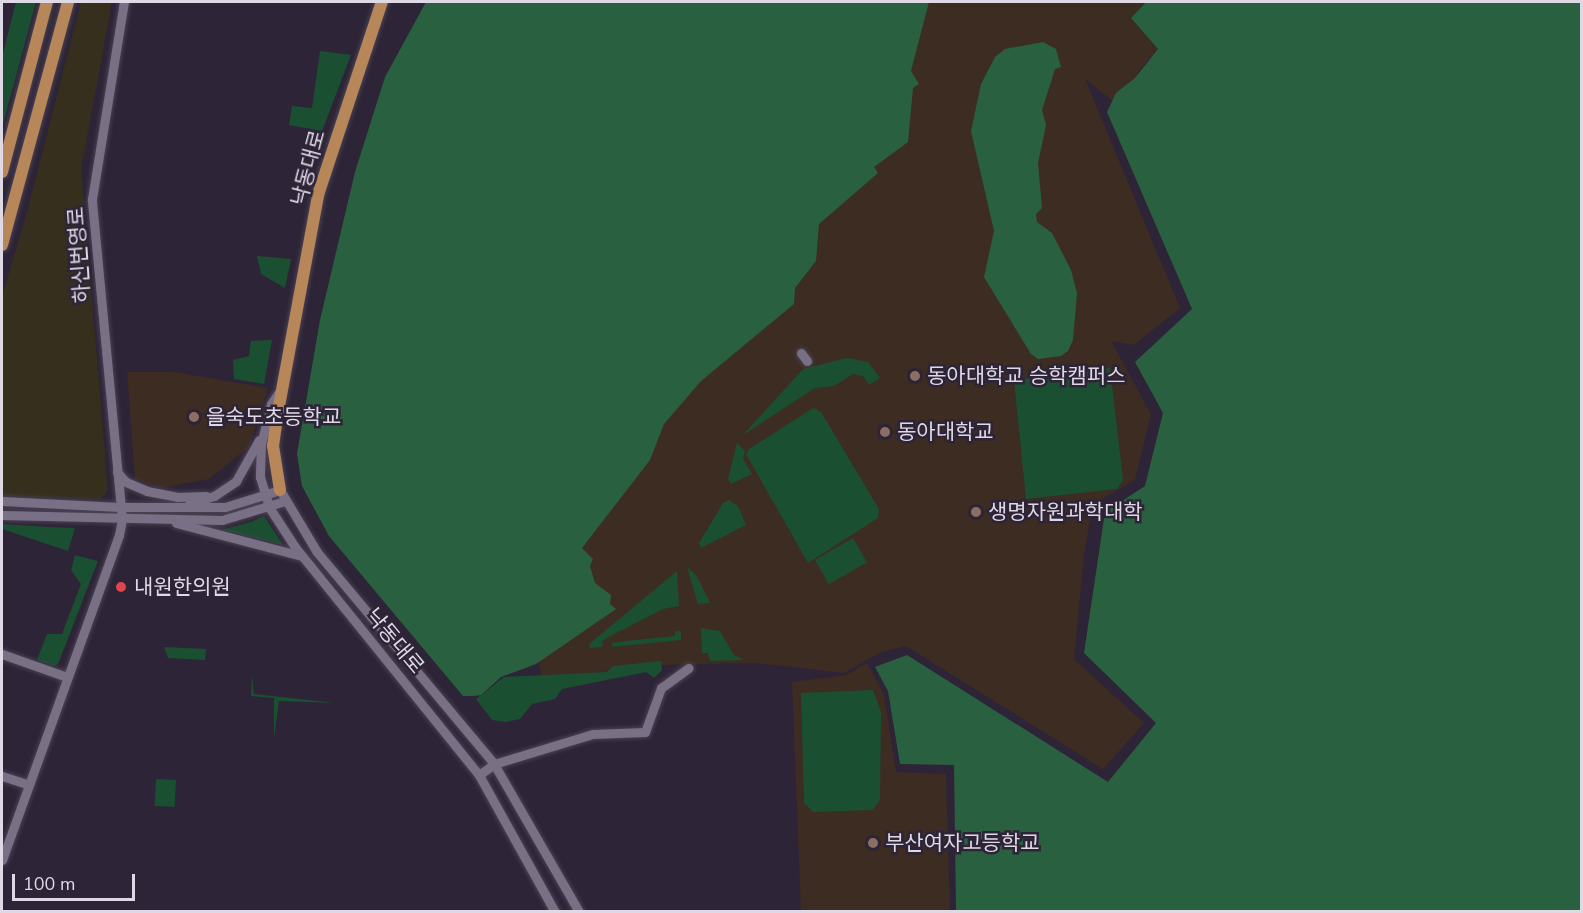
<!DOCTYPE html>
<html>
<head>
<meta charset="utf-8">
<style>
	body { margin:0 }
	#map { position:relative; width:1583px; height:913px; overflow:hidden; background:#2d2437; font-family:"Nunito Sans","Noto Sans KR",sans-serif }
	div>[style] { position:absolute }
	.industrial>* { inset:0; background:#372f1e }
	.education>* { inset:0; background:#3d2c22 }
	.green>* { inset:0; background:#1b4f32; transform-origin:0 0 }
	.forest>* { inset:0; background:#296140 }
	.roads { filter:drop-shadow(0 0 2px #494252) drop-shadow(0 0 2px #494252) }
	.minor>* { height:9px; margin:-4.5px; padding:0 4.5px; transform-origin:4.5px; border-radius:4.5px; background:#797086 }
	.major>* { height:12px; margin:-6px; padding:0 6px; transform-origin:6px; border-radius:6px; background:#b78659 }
	.dots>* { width:16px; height:16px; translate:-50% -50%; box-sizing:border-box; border:3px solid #2d2437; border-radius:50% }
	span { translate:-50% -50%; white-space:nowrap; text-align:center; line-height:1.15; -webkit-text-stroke:5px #2d2437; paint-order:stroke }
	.street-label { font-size:21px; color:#ded9e5 }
	.poi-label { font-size:21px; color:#ded9e5 }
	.left { translate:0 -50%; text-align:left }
	.frame { position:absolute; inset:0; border:3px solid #ded9e5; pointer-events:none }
	.scale { position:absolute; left:12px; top:874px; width:123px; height:27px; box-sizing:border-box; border:3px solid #ded9e5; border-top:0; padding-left:8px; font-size:18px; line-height:21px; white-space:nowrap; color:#ded9e5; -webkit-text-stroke:4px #2d2437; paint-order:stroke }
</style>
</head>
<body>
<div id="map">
	<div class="industrial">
		<i style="clip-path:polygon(81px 2px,112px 2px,81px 169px,108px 490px,101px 499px,2px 496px,2px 296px,25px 220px)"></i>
	</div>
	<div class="education">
		<i style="clip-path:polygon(927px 2px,1145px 2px,1131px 18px,1158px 49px,1137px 73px,1140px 78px,1114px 102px,1085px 79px,1180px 308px,1134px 345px,1111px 341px,1151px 414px,1135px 480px,1093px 504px,1084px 554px,1074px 659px,1144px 723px,1103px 769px,906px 646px,879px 653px,844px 673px,756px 663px,662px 665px,549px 678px,541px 674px,530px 615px,908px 69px)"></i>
		<i style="clip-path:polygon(127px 372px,174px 372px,268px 388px,249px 447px,209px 479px,161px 488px,135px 479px)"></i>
		<i style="clip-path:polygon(867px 663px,884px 694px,896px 772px,946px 774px,950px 911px,801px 911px,792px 682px,846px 675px)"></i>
	</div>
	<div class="green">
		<i style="clip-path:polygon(16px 2px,36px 2px,2px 128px,2px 57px)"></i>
		<i style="clip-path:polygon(320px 51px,351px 55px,322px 131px,289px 125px,292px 106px,312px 108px)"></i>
		<i style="clip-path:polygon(257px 256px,291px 259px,285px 288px,261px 274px)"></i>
		<i style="clip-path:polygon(272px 340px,264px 384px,234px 379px,233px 360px,249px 356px,251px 341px)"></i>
		<i style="clip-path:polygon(847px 358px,868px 362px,880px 378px,869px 385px,863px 376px,853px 374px,834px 386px,815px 388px,743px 435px,803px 369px)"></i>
		<i style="clip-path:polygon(1110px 368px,1123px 480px,1117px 489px,1026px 499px,1014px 380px)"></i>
		<i style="clip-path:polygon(813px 408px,821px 412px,879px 509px,878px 518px,808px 563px,746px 454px,749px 449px)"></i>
		<i style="clip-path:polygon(737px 443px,745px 451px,743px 459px,752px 474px,731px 484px,728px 479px)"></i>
		<i style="clip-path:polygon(729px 500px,738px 506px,746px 525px,701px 548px,699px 543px,723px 503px)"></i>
		<i style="clip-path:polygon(264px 516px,283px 545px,221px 530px,251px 522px)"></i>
		<i style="clip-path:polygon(2px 524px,48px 527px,75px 528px,68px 551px,2px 529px)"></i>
		<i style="left:853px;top:538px;width:28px;height:44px;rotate:60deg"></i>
		<i style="clip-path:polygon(75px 555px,98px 561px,58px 664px,54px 666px,37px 660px,47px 634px,62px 634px,81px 584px,71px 570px)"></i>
		<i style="clip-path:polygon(687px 567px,696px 575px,710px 603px,698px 604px)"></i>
		<i style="clip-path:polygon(677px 571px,679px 606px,663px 609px,603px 640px,602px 647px,590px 648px,589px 644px)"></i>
		<i style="clip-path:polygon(701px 628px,720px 631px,734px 655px,744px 660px,710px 661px,708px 653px,702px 653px)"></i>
		<i style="clip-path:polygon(675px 631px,681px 631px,681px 640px,612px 647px,612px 643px,625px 641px,675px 636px)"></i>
		<i style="clip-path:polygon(164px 647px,206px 649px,205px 660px,168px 658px)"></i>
		<i style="clip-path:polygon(661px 661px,662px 670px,654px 678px,646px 672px,562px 689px,555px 699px,532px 704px,520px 719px,506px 722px,492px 720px,476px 699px,504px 677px,607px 672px,613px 666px)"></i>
		<i style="clip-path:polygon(252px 675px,254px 694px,335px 703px,279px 701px,274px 738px,274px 698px,251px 696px)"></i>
		<i style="clip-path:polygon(873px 690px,881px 712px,880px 800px,873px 810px,813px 812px,804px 803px,801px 693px)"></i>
		<i style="left:156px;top:779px;width:20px;height:27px;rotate:3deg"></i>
	</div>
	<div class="forest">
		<i style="clip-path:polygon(426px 2px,929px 2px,911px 71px,919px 84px,913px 88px,908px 142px,874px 167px,878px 173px,819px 224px,816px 261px,795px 288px,794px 304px,701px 381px,664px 424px,650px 460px,582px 548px,593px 559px,590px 566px,595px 583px,611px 595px,610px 604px,616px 609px,536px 664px,501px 677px,481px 695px,474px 696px,463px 696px,329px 536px,302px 486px,297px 454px,320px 320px,355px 172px,385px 77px)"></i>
		<i style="clip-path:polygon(1146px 2px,1581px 2px,1581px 911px,956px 911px,954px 765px,900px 764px,888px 691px,875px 667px,907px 655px,1108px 782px,1156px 723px,1084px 653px,1105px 512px,1145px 486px,1163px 413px,1135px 362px,1192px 309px,1107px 112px,1116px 93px,1135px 78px,1158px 49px,1131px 18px)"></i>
		<i style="clip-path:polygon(1043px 42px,1056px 49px,1061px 67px,1055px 69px,1042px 110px,1046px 125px,1038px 163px,1042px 208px,1036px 214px,1037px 222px,1052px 233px,1071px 270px,1077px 293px,1073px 340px,1068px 351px,1061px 356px,1038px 359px,1031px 354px,984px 277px,994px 231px,971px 131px,981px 84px,995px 57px,1005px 49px)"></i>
	</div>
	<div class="roads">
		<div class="minor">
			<i style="left:801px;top:353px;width:10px;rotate:53deg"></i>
			<i style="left:281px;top:389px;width:18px;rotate:124deg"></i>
			<i style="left:271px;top:404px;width:41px;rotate:104deg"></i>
			<i style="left:261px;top:444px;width:33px;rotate:92deg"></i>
			<i style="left:260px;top:477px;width:31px;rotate:73deg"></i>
			<i style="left:269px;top:507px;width:48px;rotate:57deg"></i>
			<i style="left:295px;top:547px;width:293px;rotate:51.1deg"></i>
			<i style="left:479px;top:775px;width:157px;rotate:61deg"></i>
			<i style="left:117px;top:472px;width:13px;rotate:48deg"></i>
			<i style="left:126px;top:482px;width:23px;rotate:23deg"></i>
			<i style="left:147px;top:491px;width:31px;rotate:11deg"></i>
			<i style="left:177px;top:497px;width:29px;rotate:-2deg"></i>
			<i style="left:2px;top:501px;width:118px;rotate:2.9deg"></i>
			<i style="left:120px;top:507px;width:105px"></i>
			<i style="left:225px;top:507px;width:58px;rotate:-17.2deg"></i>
			<i style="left:280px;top:490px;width:72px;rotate:59.2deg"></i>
			<i style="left:317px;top:552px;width:276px;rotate:50.1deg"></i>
			<i style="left:494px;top:764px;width:171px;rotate:60.1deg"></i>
			<i style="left:189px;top:504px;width:26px;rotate:-18deg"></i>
			<i style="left:214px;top:496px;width:27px;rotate:-34deg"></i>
			<i style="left:236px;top:481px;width:47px;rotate:-60.7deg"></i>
			<i style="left:2px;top:515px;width:220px;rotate:1.3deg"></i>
			<i style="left:222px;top:520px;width:66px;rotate:-16.8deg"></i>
			<i style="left:176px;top:523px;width:130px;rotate:14.7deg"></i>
			<i style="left:2px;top:654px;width:69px;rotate:19.5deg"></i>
			<i style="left:479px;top:775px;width:19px;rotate:-36deg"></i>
			<i style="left:494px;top:764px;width:103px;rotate:-16.9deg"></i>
			<i style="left:593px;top:734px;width:52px;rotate:-2.2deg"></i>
			<i style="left:645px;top:732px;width:47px;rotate:-70deg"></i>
			<i style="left:661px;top:688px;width:34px;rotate:-36deg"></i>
			<i style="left:2px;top:776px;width:26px;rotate:18deg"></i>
			<i style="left:2px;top:860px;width:345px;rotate:-70.2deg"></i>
			<i style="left:119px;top:535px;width:16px;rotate:-79deg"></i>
			<i style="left:122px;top:519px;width:321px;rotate:-95.4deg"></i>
			<i style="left:92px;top:199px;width:200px;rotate:-80.8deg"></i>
		</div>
		<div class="major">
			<i style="left:2px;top:172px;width:176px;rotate:-75.2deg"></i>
			<i style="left:2px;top:245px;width:252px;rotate:-74.8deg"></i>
			<i style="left:280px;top:490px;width:45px;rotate:-99deg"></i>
			<i style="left:273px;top:446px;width:29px;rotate:-82deg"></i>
			<i style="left:277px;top:417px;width:226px;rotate:-79.5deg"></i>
			<i style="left:318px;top:195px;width:203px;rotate:-71.7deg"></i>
		</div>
	</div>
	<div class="dots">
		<i style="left:915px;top:376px;background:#8d6e63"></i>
		<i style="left:194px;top:417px;background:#8d6e63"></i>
		<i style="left:885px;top:432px;background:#8d6e63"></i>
		<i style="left:976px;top:512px;background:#8d6e63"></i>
		<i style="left:121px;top:587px;background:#e0444e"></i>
		<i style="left:873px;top:843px;background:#8d6e63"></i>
	</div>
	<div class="street-label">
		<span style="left:308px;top:168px;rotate:-75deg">낙동대로</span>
		<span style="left:79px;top:255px;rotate:-94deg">하신번영로</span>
		<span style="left:395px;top:641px;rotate:50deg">낙동대로</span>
	</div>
	<div class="poi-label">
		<span class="left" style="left:927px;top:376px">동아대학교 승학캠퍼스</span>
		<span class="left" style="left:206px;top:417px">을숙도초등학교</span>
		<span class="left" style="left:897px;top:432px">동아대학교</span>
		<span class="left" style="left:988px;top:512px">생명자원과학대학</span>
		<span class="left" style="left:134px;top:587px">내원한의원</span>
		<span class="left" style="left:885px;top:843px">부산여자고등학교</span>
	</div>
	<div class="frame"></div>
	<div class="scale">100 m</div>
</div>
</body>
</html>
